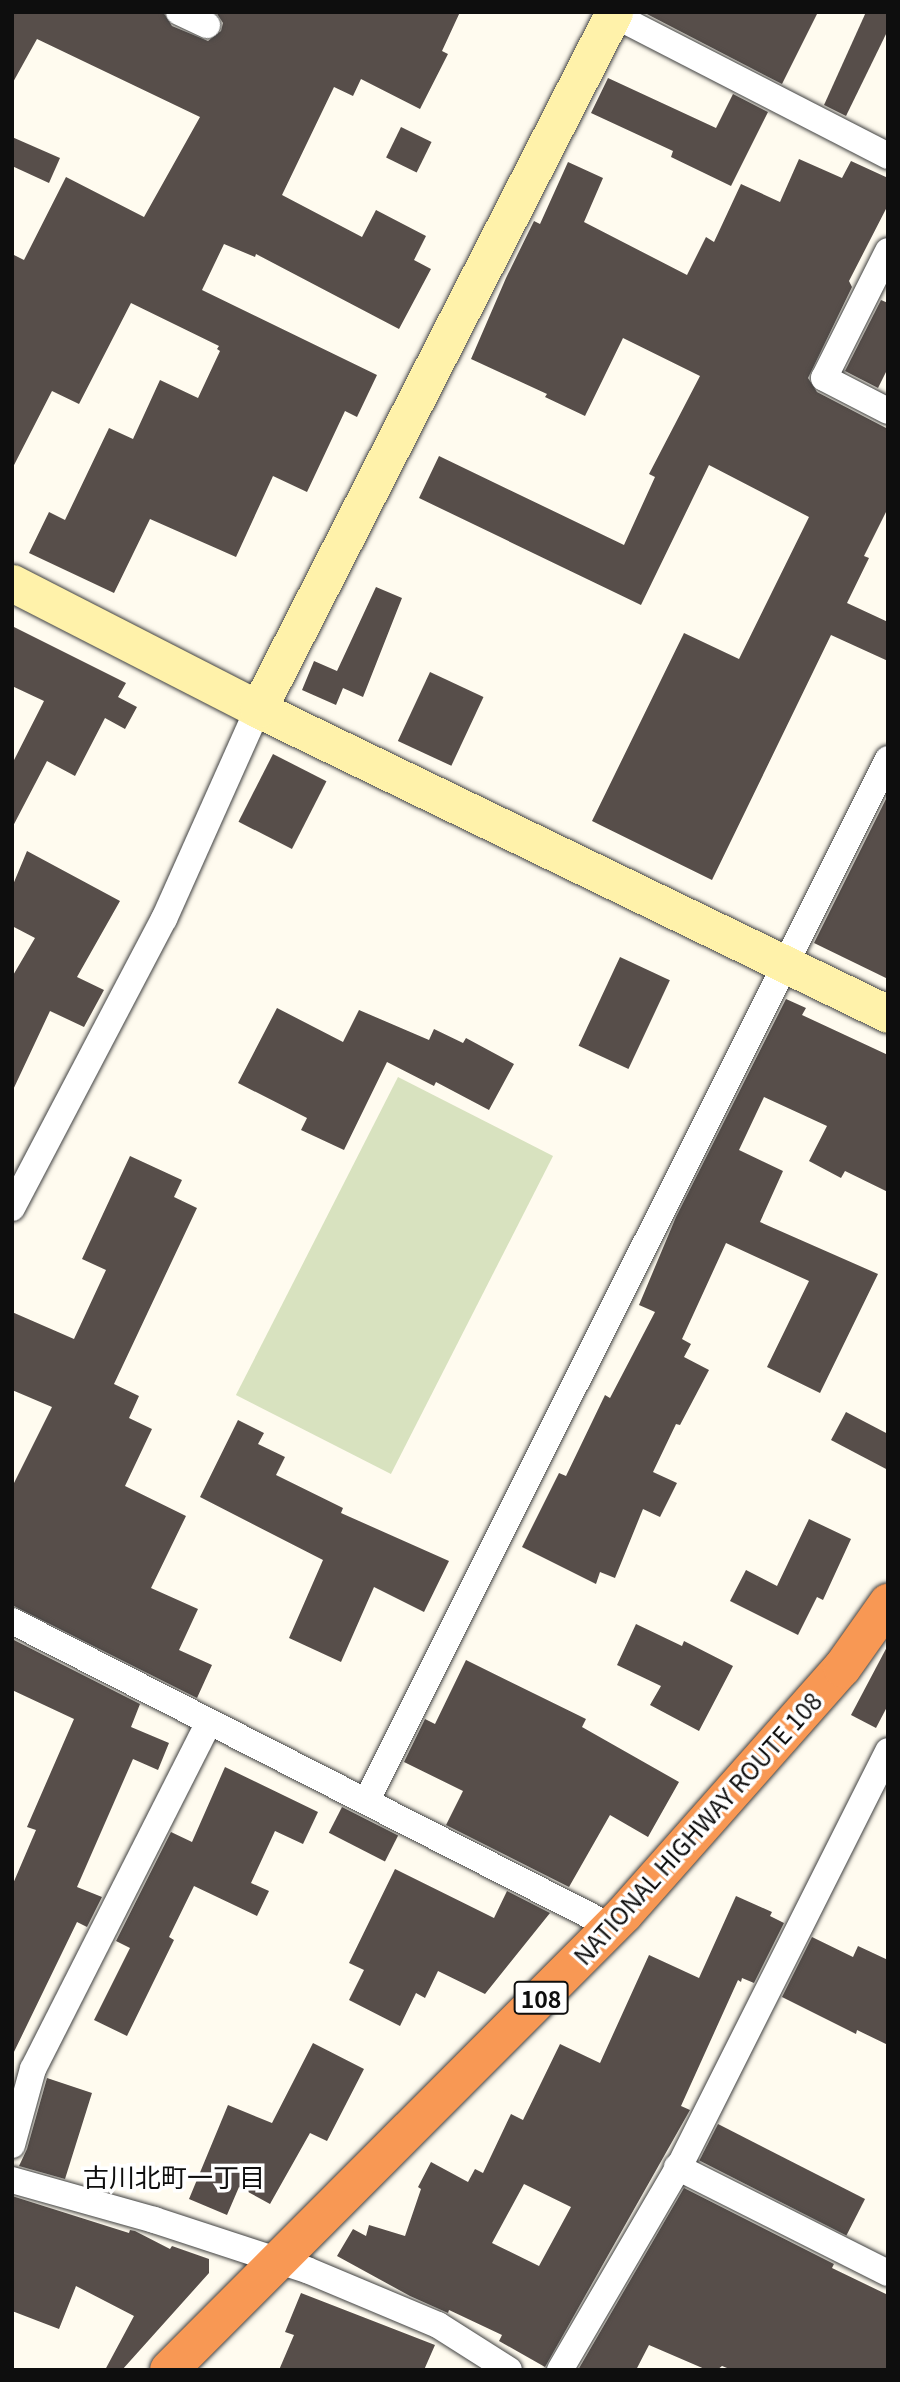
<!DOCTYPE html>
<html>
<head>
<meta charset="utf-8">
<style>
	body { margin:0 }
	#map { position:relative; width:900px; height:2382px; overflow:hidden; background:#fffbef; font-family:Georgia,"Noto Sans JP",serif }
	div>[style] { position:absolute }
	.cemetery>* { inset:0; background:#d8e2bf; transform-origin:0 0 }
	.building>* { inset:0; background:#574e4a; transform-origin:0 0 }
	.roads { filter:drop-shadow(0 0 2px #414141) drop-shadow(0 0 2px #414141) }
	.street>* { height:26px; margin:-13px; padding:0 13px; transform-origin:13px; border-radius:13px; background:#fff }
	.secondary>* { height:37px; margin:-18.5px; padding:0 18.5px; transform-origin:18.5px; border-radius:18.5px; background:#fff2aa }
	.highway>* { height:38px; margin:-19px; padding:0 19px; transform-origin:19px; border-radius:19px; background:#f89854 }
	span { translate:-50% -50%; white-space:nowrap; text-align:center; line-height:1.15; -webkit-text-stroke:7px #fff; paint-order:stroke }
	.shield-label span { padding:2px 5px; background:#fff; border:2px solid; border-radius:5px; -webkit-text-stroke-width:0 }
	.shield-label { font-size:23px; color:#0e0e0e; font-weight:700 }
	.street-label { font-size:24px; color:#0e0e0e }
	.neighbourhood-label { font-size:26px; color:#0e0e0e }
	.frame { position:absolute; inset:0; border:14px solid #0e0e0e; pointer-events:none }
</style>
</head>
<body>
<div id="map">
	<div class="cemetery">
		<i style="left:398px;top:1077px;width:174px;height:357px;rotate:27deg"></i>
	</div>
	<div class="building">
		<i style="clip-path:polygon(12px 12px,163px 12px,172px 26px,208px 41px,221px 31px,223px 23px,216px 12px,460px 12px,442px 51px,448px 54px,420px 109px,361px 79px,353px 96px,334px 87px,282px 195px,362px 237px,376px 210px,426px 236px,414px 260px,431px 269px,399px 329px,256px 254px,255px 257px,224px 244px,202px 290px,377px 375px,357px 417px,345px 411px,307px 492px,273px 476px,236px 557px,150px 519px,114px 593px,29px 553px,49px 512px,65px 520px,109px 428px,133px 439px,160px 380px,198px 398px,220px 351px,217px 349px,219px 346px,131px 303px,79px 404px,52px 391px,12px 469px,12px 254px,24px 260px,66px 177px,144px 217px,200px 117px,37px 39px,12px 84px)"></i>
		<i style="clip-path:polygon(643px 12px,818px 12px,782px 84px)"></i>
		<i style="clip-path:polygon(866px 12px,888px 12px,888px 30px,846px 116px,824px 105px)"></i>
		<i style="clip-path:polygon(608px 78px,716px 128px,733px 94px,768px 112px,731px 186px,671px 157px,673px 151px,591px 113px)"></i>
		<i style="left:401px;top:127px;width:34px;height:34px;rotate:26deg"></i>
		<i style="clip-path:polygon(12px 137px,60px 158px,49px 183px,12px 166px)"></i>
		<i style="clip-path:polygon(799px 159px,842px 178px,851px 161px,888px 178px,888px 205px,849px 281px,852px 287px,808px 378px,817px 392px,888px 429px,888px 508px,864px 556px,869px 558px,847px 603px,888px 622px,888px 661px,831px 635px,712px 880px,592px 821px,684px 633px,739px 659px,809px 517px,709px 465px,641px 605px,419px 498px,439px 456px,624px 545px,655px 477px,649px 474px,700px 376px,623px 338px,585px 416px,545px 397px,547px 394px,471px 359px,506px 278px,534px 221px,540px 224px,568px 162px,603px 178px,584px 222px,687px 275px,706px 237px,714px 242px,741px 184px,780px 202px)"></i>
		<i style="clip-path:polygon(881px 300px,888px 303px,888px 368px,878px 388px,845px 371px)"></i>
		<i style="clip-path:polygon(376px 587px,402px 598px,363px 697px,343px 688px,336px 705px,302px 690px,314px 661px,337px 671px)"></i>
		<i style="clip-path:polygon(12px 626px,126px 683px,118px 697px,137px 707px,125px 729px,105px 718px,75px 776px,47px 761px,12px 828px,12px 764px,44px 701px,12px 686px)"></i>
		<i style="left:430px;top:672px;width:59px;height:76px;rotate:25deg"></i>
		<i style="left:273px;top:754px;width:60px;height:76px;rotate:27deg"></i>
		<i style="clip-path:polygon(888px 795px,888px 979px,814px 943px)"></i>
		<i style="clip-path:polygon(27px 851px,120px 901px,77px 977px,104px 990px,84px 1027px,50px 1011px,12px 1092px,12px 977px,35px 938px,12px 926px,12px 887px)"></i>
		<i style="left:620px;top:957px;width:55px;height:98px;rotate:25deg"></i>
		<i style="clip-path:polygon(786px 999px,806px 1008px,802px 1015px,888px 1055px,888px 1192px,845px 1171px,841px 1178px,809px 1161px,827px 1126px,764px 1097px,739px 1150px,783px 1171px,760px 1222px,878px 1274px,820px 1393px,767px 1367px,809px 1281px,726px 1243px,682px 1339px,691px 1344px,684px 1357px,709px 1370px,680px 1425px,676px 1424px,653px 1472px,677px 1483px,660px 1517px,643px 1509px,615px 1578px,600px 1572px,596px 1584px,522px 1547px,559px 1473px,566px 1476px,605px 1395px,610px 1398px,655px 1312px,639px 1305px,676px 1217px)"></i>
		<i style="clip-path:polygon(277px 1008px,343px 1042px,359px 1010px,429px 1040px,434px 1029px,463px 1043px,466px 1038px,514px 1064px,489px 1110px,436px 1082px,434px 1086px,387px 1062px,344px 1150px,301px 1130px,307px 1118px,238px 1083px)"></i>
		<i style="clip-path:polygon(130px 1156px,182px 1180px,174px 1197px,197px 1208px,114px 1384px,139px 1396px,129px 1418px,152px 1429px,125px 1486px,186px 1516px,151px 1588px,198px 1609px,179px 1650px,212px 1665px,197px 1698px,12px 1605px,12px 1487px,52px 1407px,12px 1390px,12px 1312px,74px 1339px,106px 1270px,82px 1259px)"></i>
		<i style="clip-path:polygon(846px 1412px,888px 1434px,888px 1470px,831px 1440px)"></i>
		<i style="clip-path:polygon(238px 1420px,264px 1433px,258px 1444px,285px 1457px,276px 1475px,343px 1508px,341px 1513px,449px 1561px,424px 1612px,374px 1587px,341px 1662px,289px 1638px,323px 1560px,200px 1497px)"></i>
		<i style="clip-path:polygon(809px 1519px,851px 1539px,823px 1600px,817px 1597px,798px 1635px,730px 1601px,746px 1570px,777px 1586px)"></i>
		<i style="clip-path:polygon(636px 1624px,682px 1646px,684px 1641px,733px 1666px,699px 1731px,650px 1705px,661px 1686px,617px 1665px)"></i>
		<i style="clip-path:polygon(12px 1639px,140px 1704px,131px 1727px,169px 1743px,158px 1770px,133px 1759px,77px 1887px,102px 1897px,87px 1927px,77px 1922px,12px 2056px,12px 1886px,36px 1830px,27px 1827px,74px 1719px,12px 1690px)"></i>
		<i style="clip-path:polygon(888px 1645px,888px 1705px,876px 1728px,851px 1715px)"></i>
		<i style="clip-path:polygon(466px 1660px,586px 1719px,582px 1727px,679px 1782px,648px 1837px,610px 1815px,569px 1887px,446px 1825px,463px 1791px,404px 1762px,425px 1719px,435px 1724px)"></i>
		<i style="clip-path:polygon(225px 1767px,318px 1812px,303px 1844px,275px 1831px,251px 1883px,269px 1891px,257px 1916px,194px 1886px,169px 1937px,174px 1940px,127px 2036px,94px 2020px,130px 1948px,116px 1941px,171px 1832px,192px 1842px)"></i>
		<i style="left:342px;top:1807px;width:63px;height:29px;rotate:27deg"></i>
		<i style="clip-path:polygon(395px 1869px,494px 1918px,507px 1891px,550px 1913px,485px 1994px,438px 1971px,425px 1998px,416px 1993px,400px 2026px,349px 2000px,364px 1970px,349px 1963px)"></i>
		<i style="clip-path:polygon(evenodd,736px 1896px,772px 1912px,770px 1916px,784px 1923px,754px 1983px,742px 1978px,741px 1982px,738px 1980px,681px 2106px,690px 2110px,545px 2367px,499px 2341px,502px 2335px,449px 2310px,448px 2313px,410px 2296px,337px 2256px,353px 2229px,366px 2236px,369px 2225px,405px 2236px,421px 2189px,418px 2187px,431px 2162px,468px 2182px,475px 2169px,483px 2173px,511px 2114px,523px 2120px,560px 2044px,600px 2063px,649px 1955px,699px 1978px,736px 1896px,524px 2184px,571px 2207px,539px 2266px,492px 2243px,524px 2184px)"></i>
		<i style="clip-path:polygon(812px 1937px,853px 1957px,858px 1946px,888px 1960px,888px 2045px,857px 2030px,856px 2034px,782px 1997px)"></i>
		<i style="clip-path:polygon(313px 2043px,364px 2069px,327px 2141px,310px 2133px,270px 2204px,239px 2187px,227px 2215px,189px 2199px,228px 2105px,272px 2123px)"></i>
		<i style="clip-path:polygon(47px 2078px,92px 2093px,65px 2179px,19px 2166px,27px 2149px)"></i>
		<i style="left:718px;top:2124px;width:165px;height:41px;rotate:27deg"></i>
		<i style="clip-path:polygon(684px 2188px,834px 2264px,832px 2268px,888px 2295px,888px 2370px,732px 2370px,722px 2366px,717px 2370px,707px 2370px,649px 2345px,636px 2370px,578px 2370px)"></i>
		<i style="clip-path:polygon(12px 2196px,129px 2233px,130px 2230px,135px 2231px,170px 2249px,172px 2246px,209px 2259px,209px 2273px,122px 2370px,105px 2370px,134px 2316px,76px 2286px,59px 2329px,12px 2311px)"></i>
		<i style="clip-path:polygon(301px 2293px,435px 2345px,424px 2370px,279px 2370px,294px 2335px,285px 2332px)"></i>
	</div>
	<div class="roads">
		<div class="street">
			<i style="left:179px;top:12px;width:31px;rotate:25deg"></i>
			<i style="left:608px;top:12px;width:315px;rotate:27.2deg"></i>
			<i style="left:888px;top:251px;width:142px;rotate:116.7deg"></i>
			<i style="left:824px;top:378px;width:72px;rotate:27.3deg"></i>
			<i style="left:12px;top:1208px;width:327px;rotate:-62.3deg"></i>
			<i style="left:164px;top:919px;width:230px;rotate:-65.9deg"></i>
			<i style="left:12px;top:1621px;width:674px;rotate:27.02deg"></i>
			<i style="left:367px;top:1800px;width:1164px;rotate:-63.41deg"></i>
			<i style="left:12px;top:2145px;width:79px;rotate:-74.6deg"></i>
			<i style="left:33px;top:2069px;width:389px;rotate:-63.1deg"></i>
			<i style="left:677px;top:2167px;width:236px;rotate:26.7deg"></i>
			<i style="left:12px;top:2180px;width:148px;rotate:15.7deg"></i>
			<i style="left:154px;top:2220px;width:161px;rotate:18.1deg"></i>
			<i style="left:307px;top:2270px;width:142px;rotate:22.8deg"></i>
			<i style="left:438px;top:2325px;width:84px;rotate:32.4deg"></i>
			<i style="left:560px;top:2370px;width:240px;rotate:-59.7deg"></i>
			<i style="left:681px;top:2163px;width:461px;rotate:-63.3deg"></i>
		</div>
		<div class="secondary">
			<i style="left:12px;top:583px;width:276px;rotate:27.1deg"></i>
			<i style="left:258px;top:709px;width:700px;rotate:25.83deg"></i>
			<i style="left:258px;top:709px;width:783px;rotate:-62.94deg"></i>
		</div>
		<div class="highway">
			<i style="left:169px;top:2370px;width:644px;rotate:-45.06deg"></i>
			<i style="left:624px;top:1914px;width:329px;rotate:-48.5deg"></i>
			<i style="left:842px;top:1668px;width:80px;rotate:-54.7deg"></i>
		</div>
	</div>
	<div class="shield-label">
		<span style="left:541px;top:1998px">108</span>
	</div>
	<div class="street-label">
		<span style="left:697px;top:1828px;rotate:-48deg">NATIONAL HIGHWAY ROUTE 108</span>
	</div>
	<div class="neighbourhood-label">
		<span style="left:174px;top:2176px">古川北町一丁目</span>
	</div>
	<div class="frame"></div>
</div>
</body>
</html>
